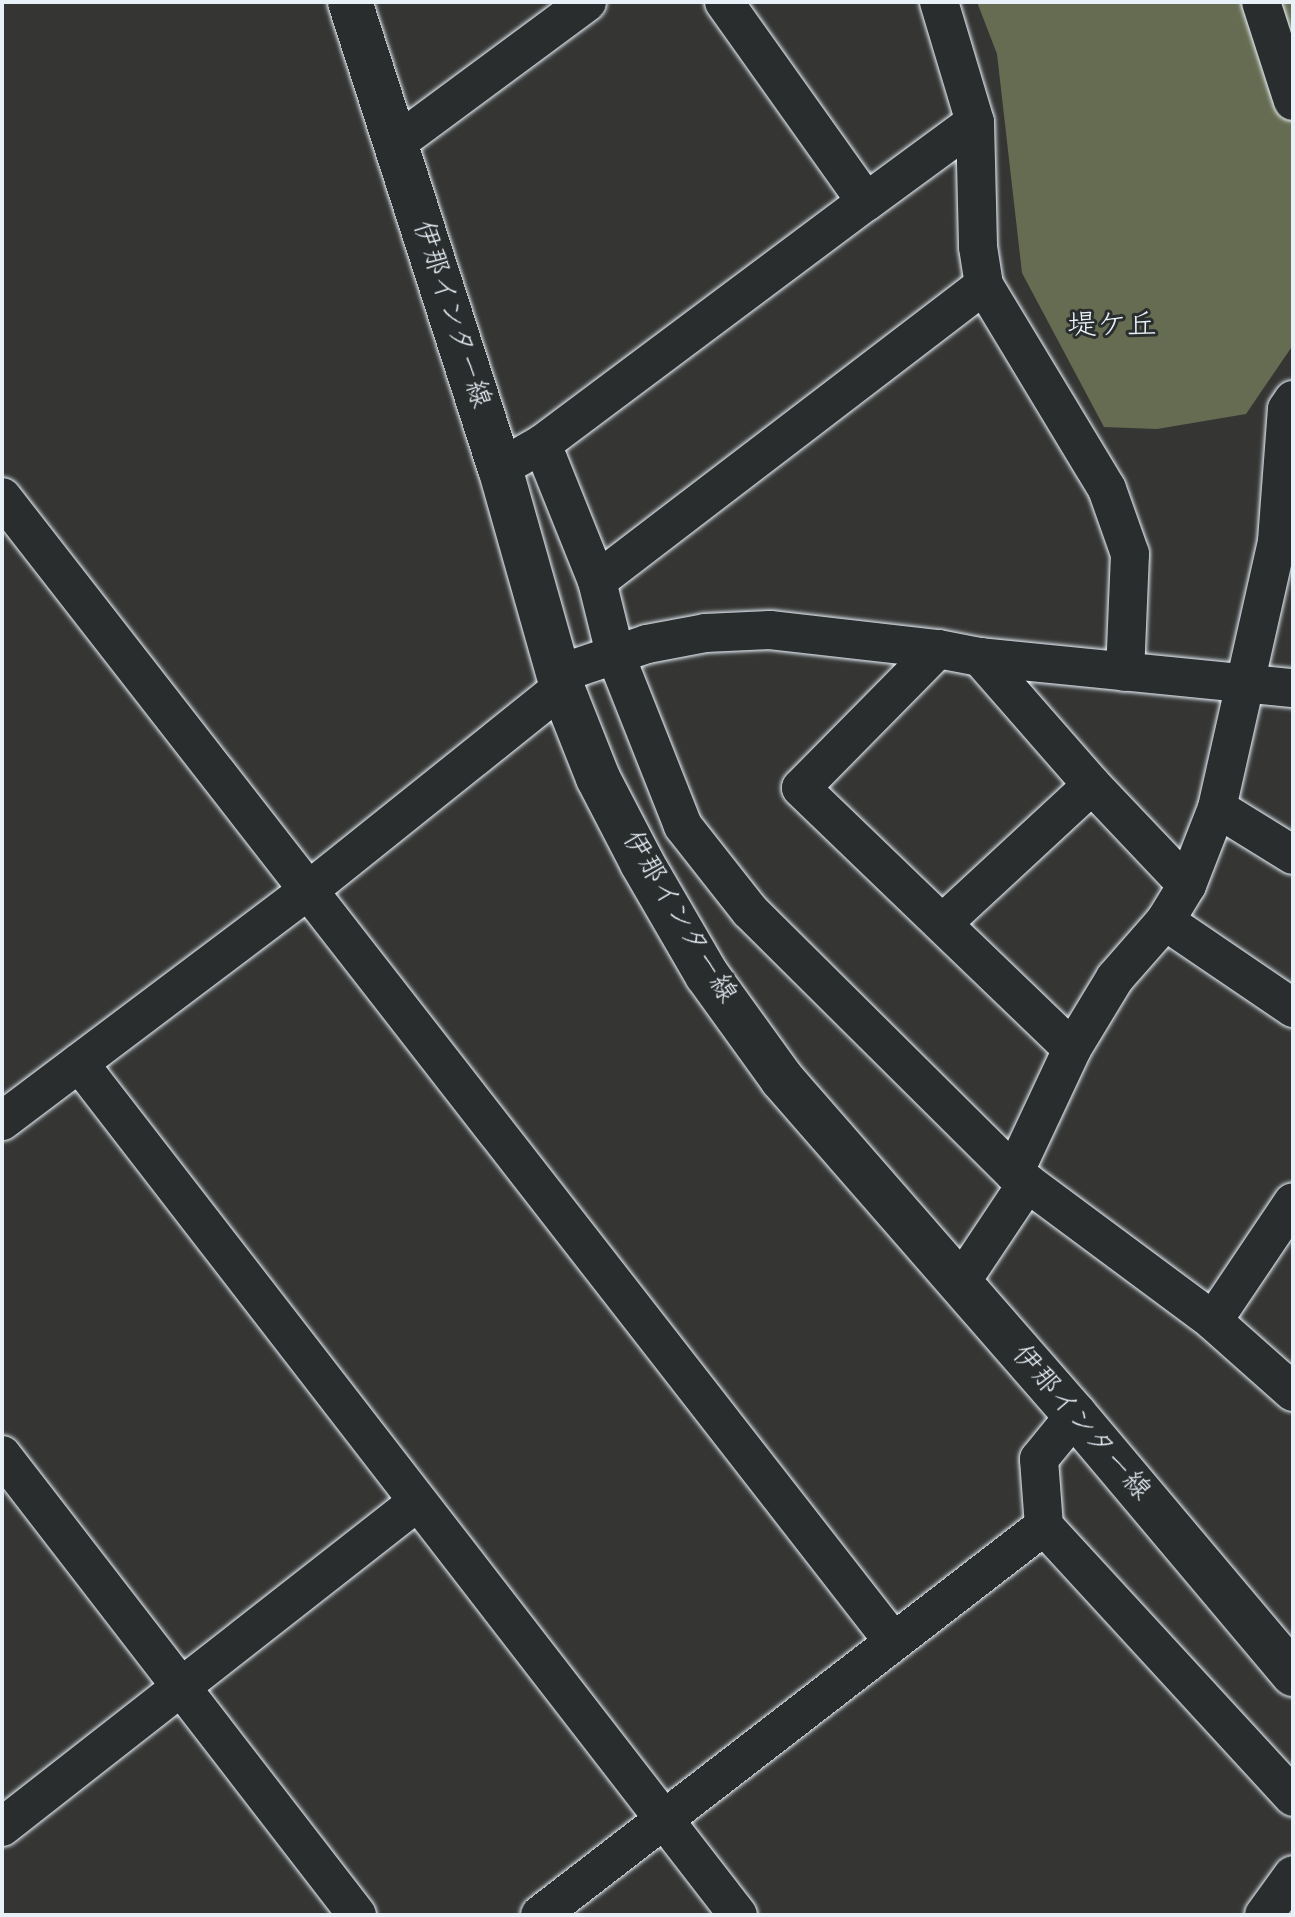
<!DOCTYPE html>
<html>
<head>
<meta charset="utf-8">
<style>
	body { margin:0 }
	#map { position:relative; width:1295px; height:1917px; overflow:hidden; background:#353634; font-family:"Indie Flower","Klee One",sans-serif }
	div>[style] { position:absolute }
	.green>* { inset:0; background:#666c51 }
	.roads { filter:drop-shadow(0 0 2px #e8f1f8) drop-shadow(0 0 2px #e8f1f8) }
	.minor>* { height:38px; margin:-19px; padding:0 19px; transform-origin:19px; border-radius:19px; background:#2a2d2e }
	.primary>* { height:44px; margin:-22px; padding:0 22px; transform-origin:22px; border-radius:22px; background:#2a2d2e }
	span { translate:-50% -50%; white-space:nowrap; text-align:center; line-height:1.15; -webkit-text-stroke:6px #2a2d2e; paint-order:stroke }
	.street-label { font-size:28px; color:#e8f1f8 }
	.neighbourhood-label { font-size:30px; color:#e8f1f8 }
	.frame { position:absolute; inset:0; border:4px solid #e8f1f8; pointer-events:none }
</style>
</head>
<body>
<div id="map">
	<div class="green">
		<i style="clip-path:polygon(977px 2px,1293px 2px,1293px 345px,1246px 414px,1157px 429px,1104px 427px,1022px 273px,997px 54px)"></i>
	</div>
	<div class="roads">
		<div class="minor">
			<i style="left:724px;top:2px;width:245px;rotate:54.6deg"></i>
			<i style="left:866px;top:202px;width:135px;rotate:-36.3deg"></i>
			<i style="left:939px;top:2px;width:125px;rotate:73.3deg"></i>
			<i style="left:975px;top:122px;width:125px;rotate:88.6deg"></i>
			<i style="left:978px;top:247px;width:38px;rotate:81deg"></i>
			<i style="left:984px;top:285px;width:238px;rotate:58.9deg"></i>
			<i style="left:1107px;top:489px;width:69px;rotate:70.5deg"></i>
			<i style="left:1130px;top:554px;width:118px;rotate:92.4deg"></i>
			<i style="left:1261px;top:2px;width:104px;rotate:72.1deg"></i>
			<i style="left:394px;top:145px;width:240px;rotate:-36.5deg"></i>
			<i style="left:984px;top:285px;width:487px;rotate:142.6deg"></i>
			<i style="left:597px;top:581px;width:75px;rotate:76.1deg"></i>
			<i style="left:615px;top:654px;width:185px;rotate:68.4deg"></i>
			<i style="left:683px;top:826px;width:108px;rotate:51.8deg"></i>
			<i style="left:750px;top:911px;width:372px;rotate:44.8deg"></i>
			<i style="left:1014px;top:1173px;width:248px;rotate:36.6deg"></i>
			<i style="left:1213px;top:1321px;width:143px;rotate:-56.1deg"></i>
			<i style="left:542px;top:444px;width:148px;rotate:68.1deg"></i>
			<i style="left:500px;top:468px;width:48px;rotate:-29.7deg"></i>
			<i style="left:542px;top:444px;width:404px;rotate:-36.8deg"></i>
			<i style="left:2px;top:497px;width:1450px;rotate:52.09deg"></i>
			<i style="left:938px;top:649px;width:195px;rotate:134.6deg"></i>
			<i style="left:801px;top:788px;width:376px;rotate:43.9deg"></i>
			<i style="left:980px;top:657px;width:170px;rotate:48.8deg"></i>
			<i style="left:1092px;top:785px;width:138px;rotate:46.5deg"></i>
			<i style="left:558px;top:674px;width:94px;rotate:-18.6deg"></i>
			<i style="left:647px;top:644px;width:59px;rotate:-10.7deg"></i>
			<i style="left:705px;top:633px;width:65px;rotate:-2.6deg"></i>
			<i style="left:770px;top:630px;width:169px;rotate:6.5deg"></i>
			<i style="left:938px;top:649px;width:43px;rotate:10.8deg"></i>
			<i style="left:980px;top:657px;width:315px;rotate:5.7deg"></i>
			<i style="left:1217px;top:808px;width:89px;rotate:31.7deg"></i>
			<i style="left:1165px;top:921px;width:155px;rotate:34.2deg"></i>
			<i style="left:943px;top:923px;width:203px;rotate:-42.8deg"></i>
			<i style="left:79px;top:1063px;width:1077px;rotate:52.28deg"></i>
			<i style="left:2px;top:1121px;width:384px;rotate:-37deg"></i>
			<i style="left:309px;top:890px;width:324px;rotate:-38.7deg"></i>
			<i style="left:1014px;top:1173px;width:137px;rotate:-64.9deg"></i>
			<i style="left:1072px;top:1049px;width:83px;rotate:-58.8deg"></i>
			<i style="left:1115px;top:978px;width:76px;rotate:-48.7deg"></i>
			<i style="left:1165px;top:921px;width:42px;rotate:-58.6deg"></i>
			<i style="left:1187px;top:885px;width:83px;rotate:-68.7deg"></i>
			<i style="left:1217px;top:808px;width:274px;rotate:-77.3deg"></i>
			<i style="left:1277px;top:541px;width:132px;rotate:-85.7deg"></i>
			<i style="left:1287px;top:409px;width:11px;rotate:-56deg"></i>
			<i style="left:959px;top:1285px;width:123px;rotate:-56.3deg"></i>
			<i style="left:1213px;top:1321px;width:107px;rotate:41.6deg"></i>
			<i style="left:2px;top:1455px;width:581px;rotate:52.34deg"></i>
			<i style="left:1044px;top:1526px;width:368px;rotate:47.4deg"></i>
			<i style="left:2px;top:1827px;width:526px;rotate:-38.05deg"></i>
			<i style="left:540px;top:1915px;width:637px;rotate:-37.66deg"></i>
			<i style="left:1044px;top:1526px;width:67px;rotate:-94.3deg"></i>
			<i style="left:1039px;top:1459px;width:57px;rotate:-50.7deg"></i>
			<i style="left:1264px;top:1915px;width:49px;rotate:-54.1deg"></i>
		</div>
		<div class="primary">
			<i style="left:350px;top:2px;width:490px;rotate:72.2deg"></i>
			<i style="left:500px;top:468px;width:228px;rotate:74.2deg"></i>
			<i style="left:562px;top:687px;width:98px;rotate:68.4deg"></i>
			<i style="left:598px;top:778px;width:96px;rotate:62.6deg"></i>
			<i style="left:642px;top:863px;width:129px;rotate:59.9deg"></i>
			<i style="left:707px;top:975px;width:128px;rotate:54.2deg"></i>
			<i style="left:782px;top:1079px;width:446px;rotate:48.9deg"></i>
			<i style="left:1075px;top:1415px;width:339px;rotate:49.9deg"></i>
		</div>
	</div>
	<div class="street-label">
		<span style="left:450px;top:315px;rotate:72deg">伊那インター線</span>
		<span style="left:678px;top:918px;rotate:59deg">伊那インター線</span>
		<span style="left:1080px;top:1424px;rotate:49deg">伊那インター線</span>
	</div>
	<div class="neighbourhood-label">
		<span style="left:1112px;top:327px">堤ケ丘</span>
	</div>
	<div class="frame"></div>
</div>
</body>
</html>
